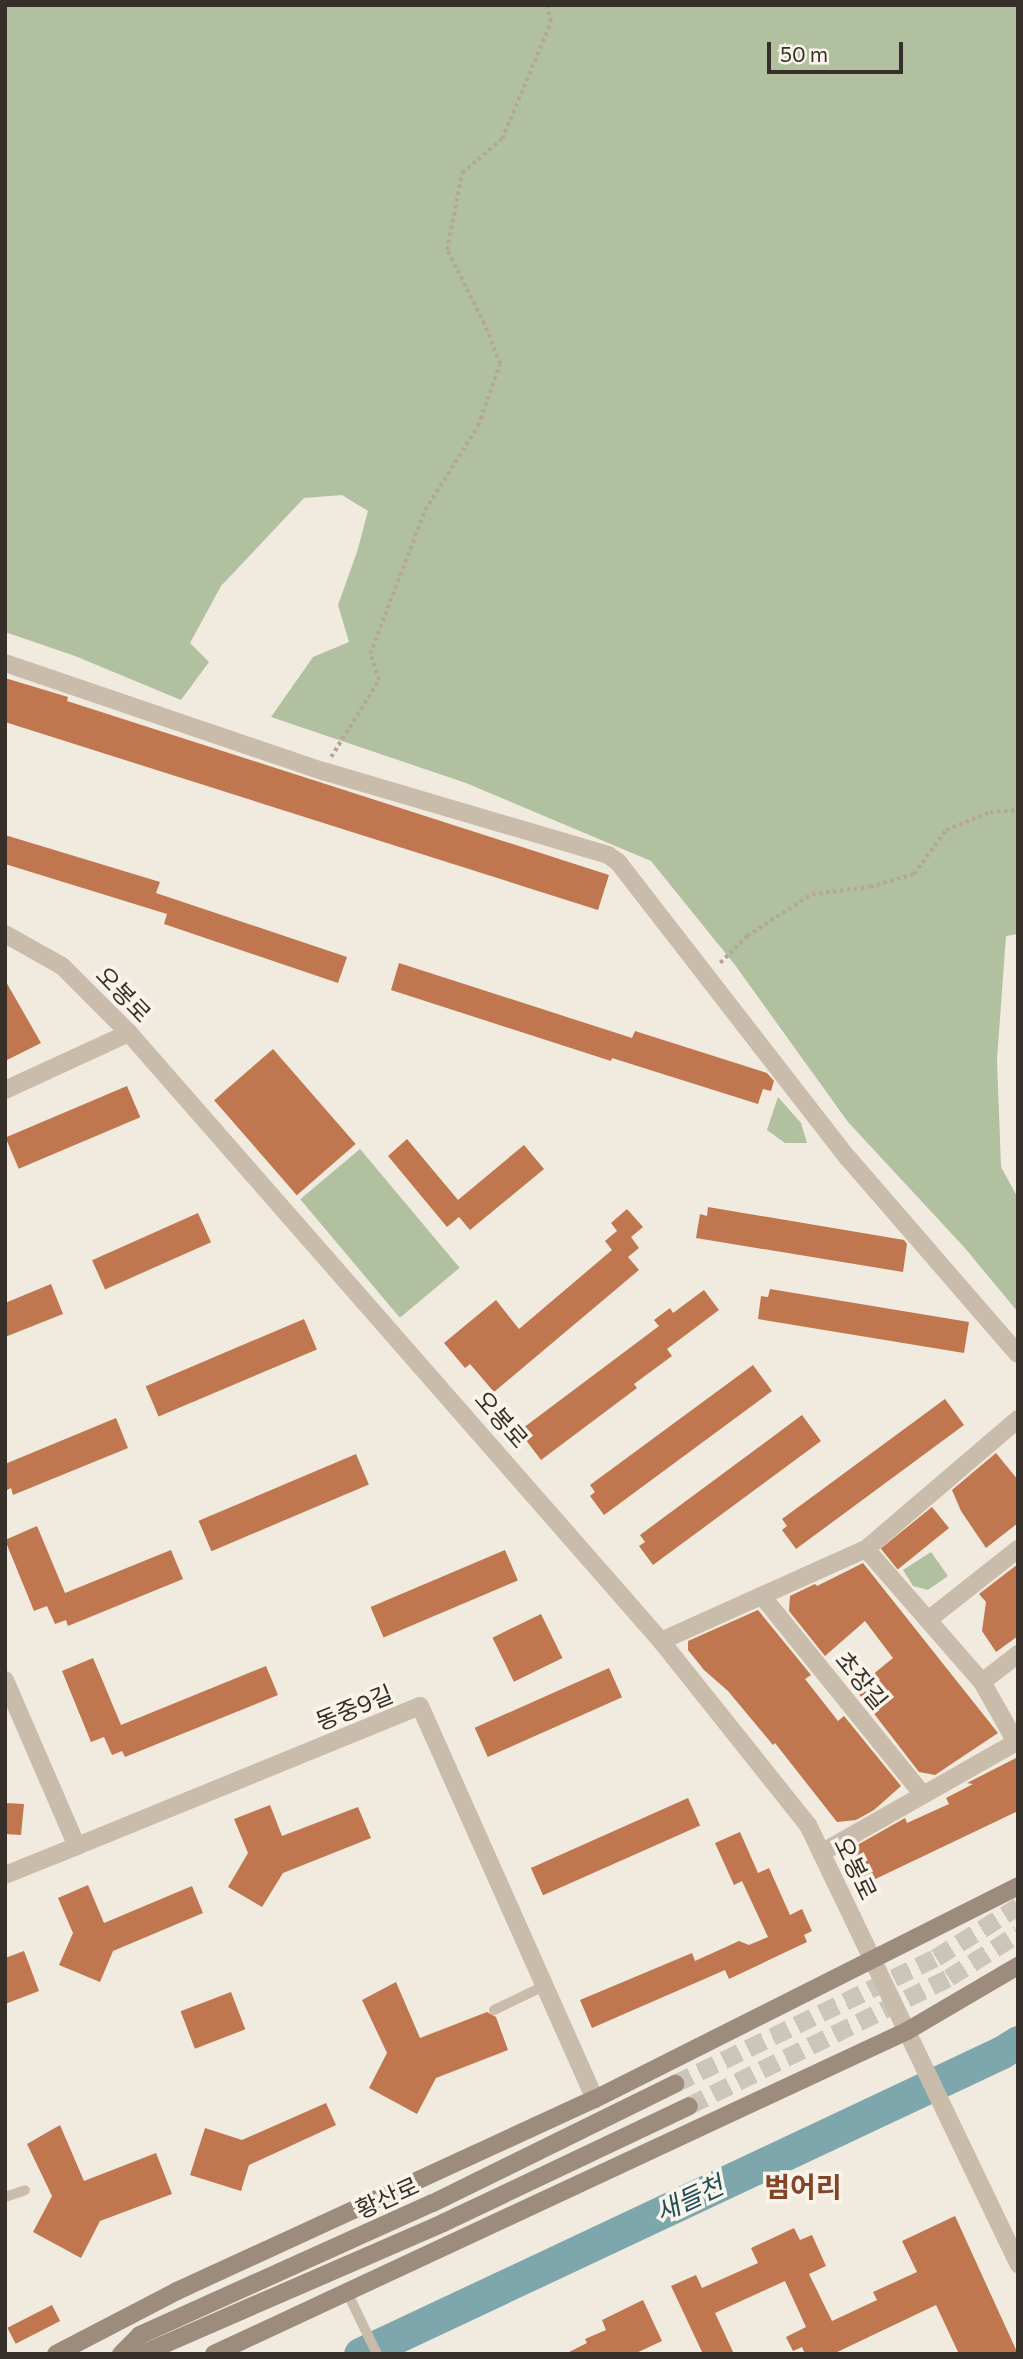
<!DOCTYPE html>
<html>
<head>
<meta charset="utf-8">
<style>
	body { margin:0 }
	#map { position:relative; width:1023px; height:2359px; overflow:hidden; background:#f1eade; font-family:Commissioner,"Noto Sans KR",sans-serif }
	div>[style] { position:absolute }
	.green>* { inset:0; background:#b1c09f; transform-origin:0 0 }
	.river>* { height:33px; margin:-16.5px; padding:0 16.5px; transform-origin:16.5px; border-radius:16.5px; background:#7ea6ad }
	.building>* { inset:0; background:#c0764e; transform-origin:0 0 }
	.secondary-tunnel>* { height:18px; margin-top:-9px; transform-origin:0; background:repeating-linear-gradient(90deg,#ccc5ba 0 18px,transparent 0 27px) }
	.path>* { height:3.5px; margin-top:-1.75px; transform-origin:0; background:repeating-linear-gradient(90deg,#b5a695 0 3.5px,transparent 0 7px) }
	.lane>* { height:10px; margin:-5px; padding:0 5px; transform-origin:5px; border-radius:5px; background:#c9bcaa }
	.street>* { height:18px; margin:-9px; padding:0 9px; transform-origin:9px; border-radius:9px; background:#c9bcaa }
	.secondary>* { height:18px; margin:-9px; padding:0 9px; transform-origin:9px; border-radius:9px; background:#9d8b7c }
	span { translate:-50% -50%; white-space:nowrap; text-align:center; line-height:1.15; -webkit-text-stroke:7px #f9f4eb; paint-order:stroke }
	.street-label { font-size:24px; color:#372f2a }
	.water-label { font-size:26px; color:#214e57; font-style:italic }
	.quarter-label { font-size:28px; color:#824626; font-weight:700 }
	.frame { position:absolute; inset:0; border:7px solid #372f2a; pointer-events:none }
	.scale { position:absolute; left:767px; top:42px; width:136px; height:32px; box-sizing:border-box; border:4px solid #372f2a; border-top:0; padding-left:9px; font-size:21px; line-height:24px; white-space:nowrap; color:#372f2a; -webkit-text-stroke:5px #f9f4eb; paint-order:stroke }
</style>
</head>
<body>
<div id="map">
	<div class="green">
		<i style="clip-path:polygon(5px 5px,1018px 5px,1018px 934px,1006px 936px,997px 1060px,1001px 1167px,1018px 1198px,1018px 1312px,964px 1247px,848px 1122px,735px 965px,651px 861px,466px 783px,271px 717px,313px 657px,349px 642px,338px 605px,357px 552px,368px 511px,342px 495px,304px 498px,221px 586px,190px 643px,209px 662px,181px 700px,75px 656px,5px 632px)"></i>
		<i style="clip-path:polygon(778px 1097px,801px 1123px,807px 1143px,785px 1143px,767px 1130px)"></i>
		<i style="left:360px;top:1149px;width:155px;height:78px;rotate:50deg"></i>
		<i style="clip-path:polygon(931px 1552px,948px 1576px,928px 1590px,913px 1586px,903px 1570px)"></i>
	</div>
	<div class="river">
		<i style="left:360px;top:2354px;width:709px;rotate:-25.19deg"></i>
		<i style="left:1002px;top:2052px;width:19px;rotate:-32deg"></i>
	</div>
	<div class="building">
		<i style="clip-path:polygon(5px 678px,68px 697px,67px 701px,609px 875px,598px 910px,5px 722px)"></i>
		<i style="clip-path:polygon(5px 835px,160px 882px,156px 893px,347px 957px,338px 983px,164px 924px,167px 914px,5px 864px)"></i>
		<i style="clip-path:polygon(399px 963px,632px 1038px,635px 1031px,767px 1073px,774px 1081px,771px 1091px,763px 1089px,758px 1104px,612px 1058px,611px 1061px,391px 990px)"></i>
		<i style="clip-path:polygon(5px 980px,41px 1043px,5px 1061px)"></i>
		<i style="left:273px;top:1049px;width:126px;height:78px;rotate:49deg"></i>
		<i style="left:127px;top:1086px;width:34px;height:132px;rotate:67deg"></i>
		<i style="clip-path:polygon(407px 1139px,458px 1200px,524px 1145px,544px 1169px,470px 1230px,459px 1217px,447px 1227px,388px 1156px)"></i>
		<i style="clip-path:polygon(708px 1207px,904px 1240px,907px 1244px,903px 1272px,696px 1238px,700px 1214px,707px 1216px)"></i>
		<i style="clip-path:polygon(627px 1209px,643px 1227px,631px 1237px,639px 1248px,628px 1257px,639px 1270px,494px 1392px,470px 1364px,465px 1368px,444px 1343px,496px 1300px,519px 1329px,612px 1250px,605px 1241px,617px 1231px,611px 1223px)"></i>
		<i style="left:198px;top:1213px;width:32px;height:116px;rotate:66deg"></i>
		<i style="clip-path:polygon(51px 1284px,63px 1314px,5px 1337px,5px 1303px)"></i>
		<i style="clip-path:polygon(770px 1289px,969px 1322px,964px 1353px,758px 1319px,761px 1296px,768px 1297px)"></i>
		<i style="clip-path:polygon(704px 1290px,719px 1310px,667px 1349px,672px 1356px,634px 1384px,637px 1388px,541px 1460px,519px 1431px,659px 1326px,654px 1320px,670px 1308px,673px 1313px)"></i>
		<i style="left:304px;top:1319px;width:33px;height:172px;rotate:67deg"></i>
		<i style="clip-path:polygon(753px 1365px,772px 1391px,604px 1515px,590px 1496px,595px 1492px,590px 1485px)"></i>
		<i style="clip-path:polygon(945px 1399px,964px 1425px,796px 1549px,782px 1530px,787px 1526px,782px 1519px)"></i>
		<i style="clip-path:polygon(802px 1415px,821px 1441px,653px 1565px,639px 1546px,645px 1542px,640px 1535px)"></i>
		<i style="clip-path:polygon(116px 1418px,128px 1448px,13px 1495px,11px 1488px,5px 1491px,5px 1464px)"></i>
		<i style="clip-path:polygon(996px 1453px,1018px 1480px,1018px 1523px,986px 1548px,961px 1511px,952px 1490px)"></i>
		<i style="left:356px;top:1454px;width:33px;height:171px;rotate:67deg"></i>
		<i style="left:932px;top:1507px;width:27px;height:66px;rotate:51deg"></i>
		<i style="clip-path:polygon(37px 1526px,65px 1593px,171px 1550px,183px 1579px,68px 1626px,66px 1620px,55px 1624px,47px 1606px,34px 1611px,5px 1540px)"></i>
		<i style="left:505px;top:1550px;width:33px;height:146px;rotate:67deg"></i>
		<i style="clip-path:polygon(863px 1563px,998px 1733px,935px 1775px,919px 1772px,855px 1689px,893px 1658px,865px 1621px,825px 1656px,789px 1611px,790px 1596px,815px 1584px,817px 1586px)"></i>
		<i style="clip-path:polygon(1018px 1564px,1018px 1636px,996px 1652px,982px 1631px,986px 1602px,979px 1594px)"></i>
		<i style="clip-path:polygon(758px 1610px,811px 1675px,805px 1679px,838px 1721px,844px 1716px,901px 1786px,874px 1810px,856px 1820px,837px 1822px,775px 1743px,773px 1745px,728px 1691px,704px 1670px,688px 1650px,688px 1641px)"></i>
		<i style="left:541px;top:1614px;width:49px;height:54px;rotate:64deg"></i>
		<i style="clip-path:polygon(93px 1658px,121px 1725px,266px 1666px,278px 1695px,125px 1757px,122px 1751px,112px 1755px,104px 1737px,91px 1742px,62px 1671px)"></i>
		<i style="left:609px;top:1668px;width:32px;height:147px;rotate:66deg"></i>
		<i style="clip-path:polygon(1018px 1757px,1018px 1811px,867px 1883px,851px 1852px,852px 1848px,905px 1818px,907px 1823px,949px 1804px,946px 1798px,973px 1784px,967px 1783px)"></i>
		<i style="left:688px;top:1798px;width:30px;height:172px;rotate:66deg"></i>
		<i style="clip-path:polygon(5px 1803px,24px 1804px,21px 1835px,5px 1834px)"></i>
		<i style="clip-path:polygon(270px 1805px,282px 1836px,358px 1807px,371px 1838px,283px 1873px,262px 1907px,228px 1887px,248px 1853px,234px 1819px)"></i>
		<i style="clip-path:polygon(740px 1832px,758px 1873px,769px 1868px,790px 1915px,802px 1909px,812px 1931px,804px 1935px,807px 1942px,729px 1979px,725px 1970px,592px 2028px,580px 2000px,692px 1953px,695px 1961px,739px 1941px,749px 1945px,768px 1937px,742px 1881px,734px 1885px,715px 1843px)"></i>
		<i style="clip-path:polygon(88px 1885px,104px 1923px,192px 1886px,203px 1913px,113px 1951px,100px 1982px,59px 1965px,73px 1933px,58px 1898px)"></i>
		<i style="clip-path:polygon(24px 1951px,39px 1991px,5px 2004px,5px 1958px)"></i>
		<i style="clip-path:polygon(396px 1982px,420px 2038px,487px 2012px,496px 2017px,508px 2050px,436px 2078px,417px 2114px,369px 2088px,387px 2053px,362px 2000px)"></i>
		<i style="left:231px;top:1992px;width:40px;height:54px;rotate:69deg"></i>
		<i style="clip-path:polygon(326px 2103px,336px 2125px,249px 2165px,241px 2191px,190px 2175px,205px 2128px,242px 2140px)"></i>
		<i style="clip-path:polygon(60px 2125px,84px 2181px,156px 2153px,172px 2194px,100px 2221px,81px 2258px,33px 2232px,52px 2196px,27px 2144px)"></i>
		<i style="clip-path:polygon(955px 2216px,1018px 2354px,959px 2354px,936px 2305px,833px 2354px,805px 2354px,802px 2347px,793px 2351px,786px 2337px,806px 2327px,785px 2281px,715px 2313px,734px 2354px,703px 2354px,671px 2286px,696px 2275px,702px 2288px,758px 2263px,751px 2248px,794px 2228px,800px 2240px,812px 2235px,826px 2266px,809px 2274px,832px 2321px,877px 2300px,873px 2292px,917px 2272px,902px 2241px)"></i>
		<i style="clip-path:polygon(643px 2300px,662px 2341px,634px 2354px,565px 2354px,587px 2343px,585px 2339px,606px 2330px,602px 2320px)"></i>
		<i style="left:52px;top:2305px;width:18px;height:50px;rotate:63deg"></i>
	</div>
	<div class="secondary-tunnel">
		<i style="left:675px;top:2084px;width:290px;rotate:-25.8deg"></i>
		<i style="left:936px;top:1958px;width:97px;rotate:-31.9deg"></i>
		<i style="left:689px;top:2106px;width:290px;rotate:-26.2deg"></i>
		<i style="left:949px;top:1978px;width:82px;rotate:-32.5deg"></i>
	</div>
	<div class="path">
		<i style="left:331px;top:757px;width:91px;rotate:-58.1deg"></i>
		<i style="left:379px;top:680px;width:28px;rotate:-109deg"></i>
		<i style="left:370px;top:654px;width:154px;rotate:-69.1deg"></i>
		<i style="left:425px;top:510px;width:99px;rotate:-57.8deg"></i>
		<i style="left:478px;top:426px;width:66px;rotate:-70.5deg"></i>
		<i style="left:500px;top:364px;width:43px;rotate:-111.8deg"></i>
		<i style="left:484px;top:324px;width:83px;rotate:-116.6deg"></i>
		<i style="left:447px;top:250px;width:78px;rotate:-79deg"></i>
		<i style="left:462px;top:173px;width:52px;rotate:-40.4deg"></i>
		<i style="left:502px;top:139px;width:127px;rotate:-67.3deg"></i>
		<i style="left:551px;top:22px;width:18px;rotate:-106deg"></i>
		<i style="left:720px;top:963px;width:38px;rotate:-45deg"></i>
		<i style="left:747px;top:936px;width:77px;rotate:-32.9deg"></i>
		<i style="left:812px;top:894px;width:58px;rotate:-6.9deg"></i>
		<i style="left:870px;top:887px;width:46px;rotate:-16.5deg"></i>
		<i style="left:914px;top:874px;width:54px;rotate:-54deg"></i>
		<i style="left:946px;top:830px;width:48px;rotate:-22.2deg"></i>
		<i style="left:990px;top:812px;width:28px;rotate:-4deg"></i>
	</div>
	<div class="lane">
		<i style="left:494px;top:2010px;width:55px;rotate:-25.6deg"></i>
		<i style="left:5px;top:2197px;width:21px;rotate:-19deg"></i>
		<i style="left:347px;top:2292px;width:69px;rotate:64.2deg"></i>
	</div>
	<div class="street">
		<i style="left:5px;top:663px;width:336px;rotate:18.8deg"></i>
		<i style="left:323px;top:771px;width:297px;rotate:16.4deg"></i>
		<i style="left:608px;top:855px;width:12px;rotate:35deg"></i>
		<i style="left:618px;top:862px;width:375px;rotate:52.2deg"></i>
		<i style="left:848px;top:1158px;width:259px;rotate:49.1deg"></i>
		<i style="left:5px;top:934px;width:65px;rotate:29.3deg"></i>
		<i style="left:62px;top:966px;width:95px;rotate:45deg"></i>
		<i style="left:129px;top:1033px;width:808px;rotate:48.81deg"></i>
		<i style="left:661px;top:1641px;width:236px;rotate:51.4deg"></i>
		<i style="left:808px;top:1825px;width:487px;rotate:64.4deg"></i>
		<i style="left:5px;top:1090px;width:136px;rotate:-24.7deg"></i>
		<i style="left:762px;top:1596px;width:256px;rotate:51deg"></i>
		<i style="left:928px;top:1620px;width:115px;rotate:-38.3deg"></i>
		<i style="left:661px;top:1641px;width:225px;rotate:-24.2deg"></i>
		<i style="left:866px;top:1549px;width:200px;rotate:-40.5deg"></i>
		<i style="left:5px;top:1680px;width:181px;rotate:66.6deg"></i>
		<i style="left:77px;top:1846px;width:370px;rotate:-22.2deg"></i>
		<i style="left:420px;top:1706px;width:430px;rotate:66deg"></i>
		<i style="left:982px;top:1682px;width:46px;rotate:-37.9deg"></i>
		<i style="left:821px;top:1853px;width:224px;rotate:-29.6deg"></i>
		<i style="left:1016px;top:1742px;width:69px;rotate:-119.5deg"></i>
		<i style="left:982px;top:1682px;width:176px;rotate:-131.1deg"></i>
		<i style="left:5px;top:1875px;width:78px;rotate:-21.9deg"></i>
	</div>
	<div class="secondary">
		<i style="left:56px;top:2354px;width:136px;rotate:-27.5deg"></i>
		<i style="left:177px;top:2291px;width:460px;rotate:-24.7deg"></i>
		<i style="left:595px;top:2099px;width:474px;rotate:-26.7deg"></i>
		<i style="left:121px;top:2354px;width:27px;rotate:-45deg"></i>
		<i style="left:140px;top:2335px;width:321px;rotate:-24.3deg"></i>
		<i style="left:433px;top:2203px;width:270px;rotate:-26.2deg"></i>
		<i style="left:142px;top:2354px;width:328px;rotate:-23.5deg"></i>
		<i style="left:443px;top:2223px;width:272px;rotate:-25.4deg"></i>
		<i style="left:214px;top:2354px;width:765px;rotate:-24.99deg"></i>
		<i style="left:907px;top:2031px;width:129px;rotate:-30.4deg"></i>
	</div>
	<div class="street-label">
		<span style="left:124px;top:994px;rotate:46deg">오봉로</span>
		<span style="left:502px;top:1419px;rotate:49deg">오봉로</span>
		<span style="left:862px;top:1680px;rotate:51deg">초장길</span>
		<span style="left:354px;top:1707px;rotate:-22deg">동중9길</span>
		<span style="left:856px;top:1868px;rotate:64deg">오봉로</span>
		<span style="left:387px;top:2197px;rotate:-24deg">황산로</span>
	</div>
	<div class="water-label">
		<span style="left:689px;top:2198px;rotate:-25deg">새들천</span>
	</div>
	<div class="quarter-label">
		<span style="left:803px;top:2186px">범어리</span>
	</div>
	<div class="frame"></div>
	<div class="scale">50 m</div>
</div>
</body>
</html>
